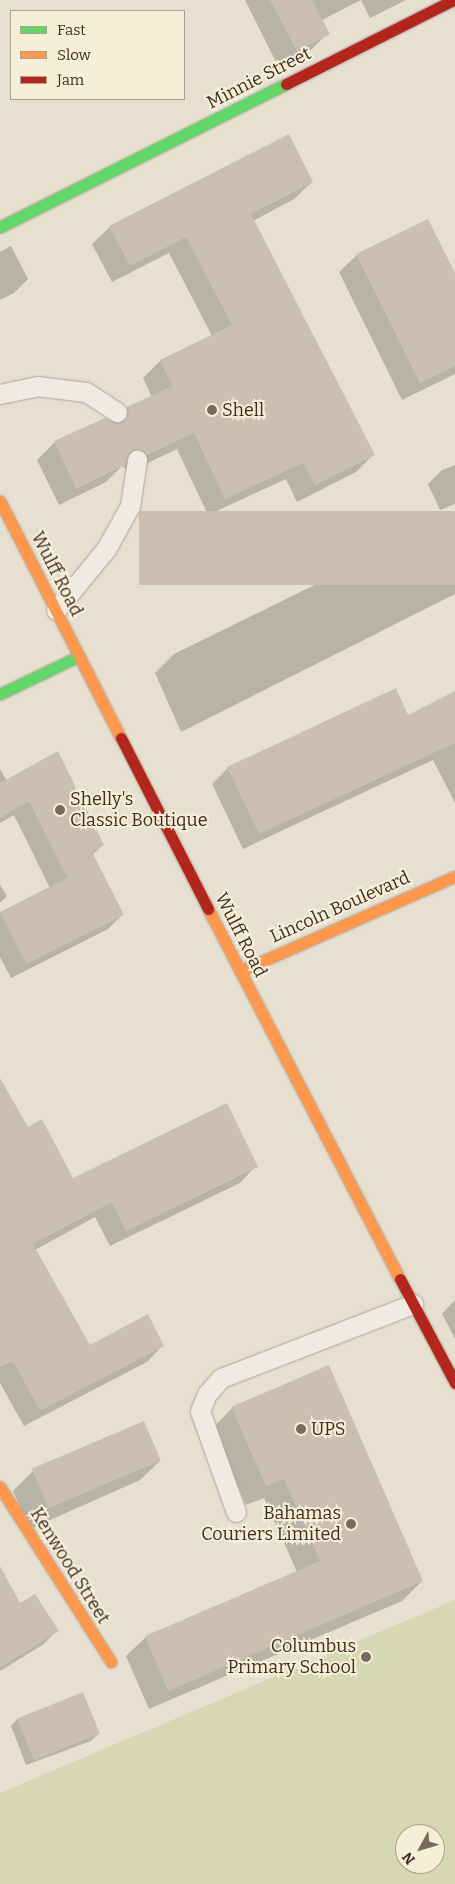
<!DOCTYPE html>
<html>
<head>
<meta charset="utf-8">
<style>
	body { margin:0 }
	#map { position:relative; width:455px; height:1884px; overflow:hidden; background:#e7e0d1; font-family:Bitter,serif }
	div>[style] { position:absolute }
	.green>* { inset:0; background:#d6d7b3 }
	.shadow>* { inset:0; background:#0003 }
	.building>* { inset:0; background:#cbbfb2; transform-origin:0 0 }
	.roads { filter:drop-shadow(0 0 1px #ada599) drop-shadow(0 0 1px #ada599) }
	.lane>* { height:19px; margin:-9.5px; padding:0 9.5px; transform-origin:9.5px; border-radius:9.5px; background:#efebe3 }
	.fast>* { height:11px; margin:-5.5px; padding:0 5.5px; transform-origin:5.5px; border-radius:5.5px; background:#63d668 }
	.slow>* { height:11px; margin:-5.5px; padding:0 5.5px; transform-origin:5.5px; border-radius:5.5px; background:#ff974d }
	.jam>* { height:11px; margin:-5.5px; padding:0 5.5px; transform-origin:5.5px; border-radius:5.5px; background:#b3261e }
	.dots>* { width:14px; height:14px; translate:-50% -50%; box-sizing:border-box; border:2px solid #f7eed8; border-radius:50% }
	span { translate:-50% -50%; white-space:nowrap; text-align:center; line-height:1.15; -webkit-text-stroke:4px #f7eed8; paint-order:stroke }
	.street-label { font-size:18px; color:#3d2e20 }
	.poi-label { font-size:18px; color:#3d2e20 }
	.left { translate:0 -50%; text-align:left }
	.right { translate:-100% -50%; text-align:right }
	.legend { position:absolute; left:10px; top:10px; width:175px; height:90px; box-sizing:border-box; background:#f7eed8; border:1px solid #ada18e; margin:0; padding:6px 9px; list-style:none; font-size:15px; color:#3d2e20 }
	.legend li { display:flex; align-items:center; gap:10px; height:25px }
	.legend b { width:25px; border:1px solid #ada18e }
	.north { position:absolute; left:395px; top:1824px; width:50px; height:50px; box-sizing:border-box; background:#f7eed8; border:1px solid #ada18e; border-radius:50%; rotate:231deg; font-size:14px; font-weight:700; line-height:20px; text-align:center; color:#3d2e20 }
	.north::after { content:''; display:block; margin:auto; width:18px; height:22px; background:#786c5e; clip-path:polygon(50% 0,100% 100%,50% 72%,0 100%) }
</style>
</head>
<body>
<div id="map">
	<div class="green">
		<i style="clip-path:polygon(evenodd,455px 1600px,455px 1884px,0 1884px,0 1793px,455px 1600px,405px 1834px,435px 1834px,435px 1864px,405px 1864px,405px 1834px)"></i>
	</div>
	<div class="shadow">
		<i style="clip-path:polygon(245px 0,406px 0,370px 18px,361px 0,322px 20px,328px 33px,310px 51px,279px 68px)"></i>
		<i style="clip-path:polygon(312px 182px,294px 199px,253px 221px,373px 455px,356px 472px,297px 502px,286px 479px,208px 515px,177px 449px,129px 472px,122px 466px,106px 482px,59px 505px,37px 460px,55px 442px,105px 419px,115px 422px,128px 408px,152px 397px,143px 378px,160px 361px,212px 336px,169px 253px,112px 282px,92px 244px,110px 227px)"></i>
		<i style="clip-path:polygon(11px 246px,28px 279px,14px 293px,0 300px,0 252px)"></i>
		<i style="clip-path:polygon(357px 255px,455px 276px,455px 374px,402px 400px,339px 272px)"></i>
		<i style="clip-path:polygon(455px 465px,455px 504px,440px 510px,428px 484px,442px 470px)"></i>
		<i style="clip-path:polygon(455px 516px,455px 594px,181px 732px,155px 673px,174px 654px)"></i>
		<i style="clip-path:polygon(455px 693px,455px 803px,433px 760px,243px 849px,212px 784px,228px 768px,407px 717px)"></i>
		<i style="clip-path:polygon(0 769px,7px 781px,103px 845px,92px 855px,122px 915px,108px 929px,11px 978px,0 957px,0 913px,50px 888px,14px 815px,0 823px)"></i>
		<i style="clip-path:polygon(0 885px,7px 896px,0 903px)"></i>
		<i style="clip-path:polygon(0 1080px,27px 1128px,72px 1179px,256px 1166px,240px 1183px,110px 1246px,95px 1217px,35px 1250px,89px 1347px,163px 1345px,147px 1362px,24px 1426px,0 1383px)"></i>
		<i style="clip-path:polygon(455px 1300px,455px 1339px,442px 1314px)"></i>
		<i style="clip-path:polygon(232px 1408px,422px 1581px,402px 1601px,149px 1709px,126px 1656px,146px 1637px,297px 1572px,264px 1498px,246px 1505px,213px 1428px)"></i>
		<i style="clip-path:polygon(160px 1461px,140px 1480px,30px 1529px,13px 1491px,33px 1471px)"></i>
		<i style="clip-path:polygon(0 1569px,20px 1605px,57px 1630px,44px 1644px,0 1671px)"></i>
		<i style="clip-path:polygon(18px 1718px,98px 1734px,91px 1741px,26px 1765px,11px 1726px)"></i>
	</div>
	<div class="building">
		<i style="clip-path:polygon(270px 0,312px 0,330px 34px,297px 51px)"></i>
		<i style="clip-path:polygon(289px 134px,313px 182px,251px 214px,375px 455px,315px 485px,303px 463px,225px 499px,194px 433px,147px 455px,139px 449px,132px 450px,125px 465px,76px 489px,54px 441px,105px 418px,116px 423px,123px 422px,128px 413px,127px 407px,172px 386px,160px 360px,232px 325px,186px 237px,130px 266px,109px 226px)"></i>
		<i style="clip-path:polygon(428px 219px,455px 273px,455px 366px,420px 383px,356px 254px)"></i>
		<i style="left:455px;top:511px;width:74px;height:316px;rotate:90deg"></i>
		<i style="clip-path:polygon(396px 688px,408px 715px,455px 691px,455px 743px,259px 834px,227px 767px)"></i>
		<i style="clip-path:polygon(58px 751px,104px 845px,92px 852px,124px 915px,26px 964px,0 912px,67px 878px,29px 801px,0 818px,0 783px)"></i>
		<i style="clip-path:polygon(0 1078px,28px 1127px,42px 1119px,73px 1178px,227px 1103px,258px 1167px,126px 1231px,112px 1202px,33px 1244px,90px 1345px,148px 1314px,164px 1346px,40px 1411px,13px 1361px,0 1367px)"></i>
		<i style="clip-path:polygon(329px 1365px,423px 1581px,168px 1691px,145px 1636px,320px 1561px,284px 1479px,266px 1486px,231px 1407px)"></i>
		<i style="left:144px;top:1421px;width:43px;height:122px;rotate:67deg"></i>
		<i style="clip-path:polygon(0 1566px,20px 1603px,35px 1594px,59px 1631px,0 1668px)"></i>
		<i style="left:83px;top:1692px;width:45px;height:71px;rotate:68deg"></i>
	</div>
	<div class="roads">
		<div class="lane">
			<i style="left:0;top:394px;width:38px;rotate:-12deg"></i>
			<i style="left:37px;top:386px;width:49px;rotate:7deg"></i>
			<i style="left:86px;top:392px;width:37px;rotate:33deg"></i>
			<i style="left:56px;top:610px;width:79px;rotate:-50.7deg"></i>
			<i style="left:106px;top:549px;width:49px;rotate:-60.8deg"></i>
			<i style="left:130px;top:506px;width:47px;rotate:-81.3deg"></i>
			<i style="left:236px;top:1512px;width:107px;rotate:-109.6deg"></i>
			<i style="left:200px;top:1411px;width:18px;rotate:-68deg"></i>
			<i style="left:207px;top:1394px;width:21px;rotate:-49deg"></i>
			<i style="left:221px;top:1378px;width:206px;rotate:-21.1deg"></i>
		</div>
		<div class="fast">
			<i style="left:0;top:227px;width:320px;rotate:-26.6deg"></i>
			<i style="left:0;top:694px;width:88px;rotate:-25.7deg"></i>
		</div>
		<div class="slow">
			<i style="left:0;top:501px;width:266px;rotate:63deg"></i>
			<i style="left:208px;top:909px;width:417px;rotate:62.6deg"></i>
			<i style="left:240px;top:971px;width:235px;rotate:-23.8deg"></i>
			<i style="left:0;top:1487px;width:207px;rotate:57.6deg"></i>
		</div>
		<div class="jam">
			<i style="left:286px;top:84px;width:187px;rotate:-26.7deg"></i>
			<i style="left:121px;top:738px;width:192px;rotate:63deg"></i>
			<i style="left:400px;top:1279px;width:118px;rotate:62.1deg"></i>
		</div>
	</div>
	<div class="dots">
		<i style="left:212px;top:410px;background:#786c5e"></i>
		<i style="left:60px;top:810px;background:#786c5e"></i>
		<i style="left:301px;top:1429px;background:#786c5e"></i>
		<i style="left:351px;top:1524px;background:#786c5e"></i>
		<i style="left:366px;top:1657px;background:#786c5e"></i>
	</div>
	<div class="street-label">
		<span style="left:259px;top:78px;rotate:-27deg">Minnie Street</span>
		<span style="left:57px;top:574px;rotate:63deg">Wulff Road</span>
		<span style="left:340px;top:907px;rotate:-24deg">Lincoln Boulevard</span>
		<span style="left:241px;top:935px;rotate:63deg">Wulff Road</span>
		<span style="left:70px;top:1566px;rotate:58deg">Kenwood Street</span>
	</div>
	<div class="poi-label">
		<span class="left" style="left:222px;top:410px">Shell</span>
		<span class="left" style="left:70px;top:810px">Shelly's<br>Classic Boutique</span>
		<span class="left" style="left:311px;top:1429px">UPS</span>
		<span class="right" style="left:341px;top:1524px">Bahamas<br>Couriers Limited</span>
		<span class="right" style="left:356px;top:1657px">Columbus<br>Primary School</span>
	</div>
	<ul class="legend">
	<li><b style="height:6px;background:#63d668"></b>Fast</li>
	<li><b style="height:6px;background:#ff974d"></b>Slow</li>
	<li><b style="height:6px;background:#b3261e"></b>Jam</li>
	</ul>
	<div class="north">N</div>
</div>
</body>
</html>
